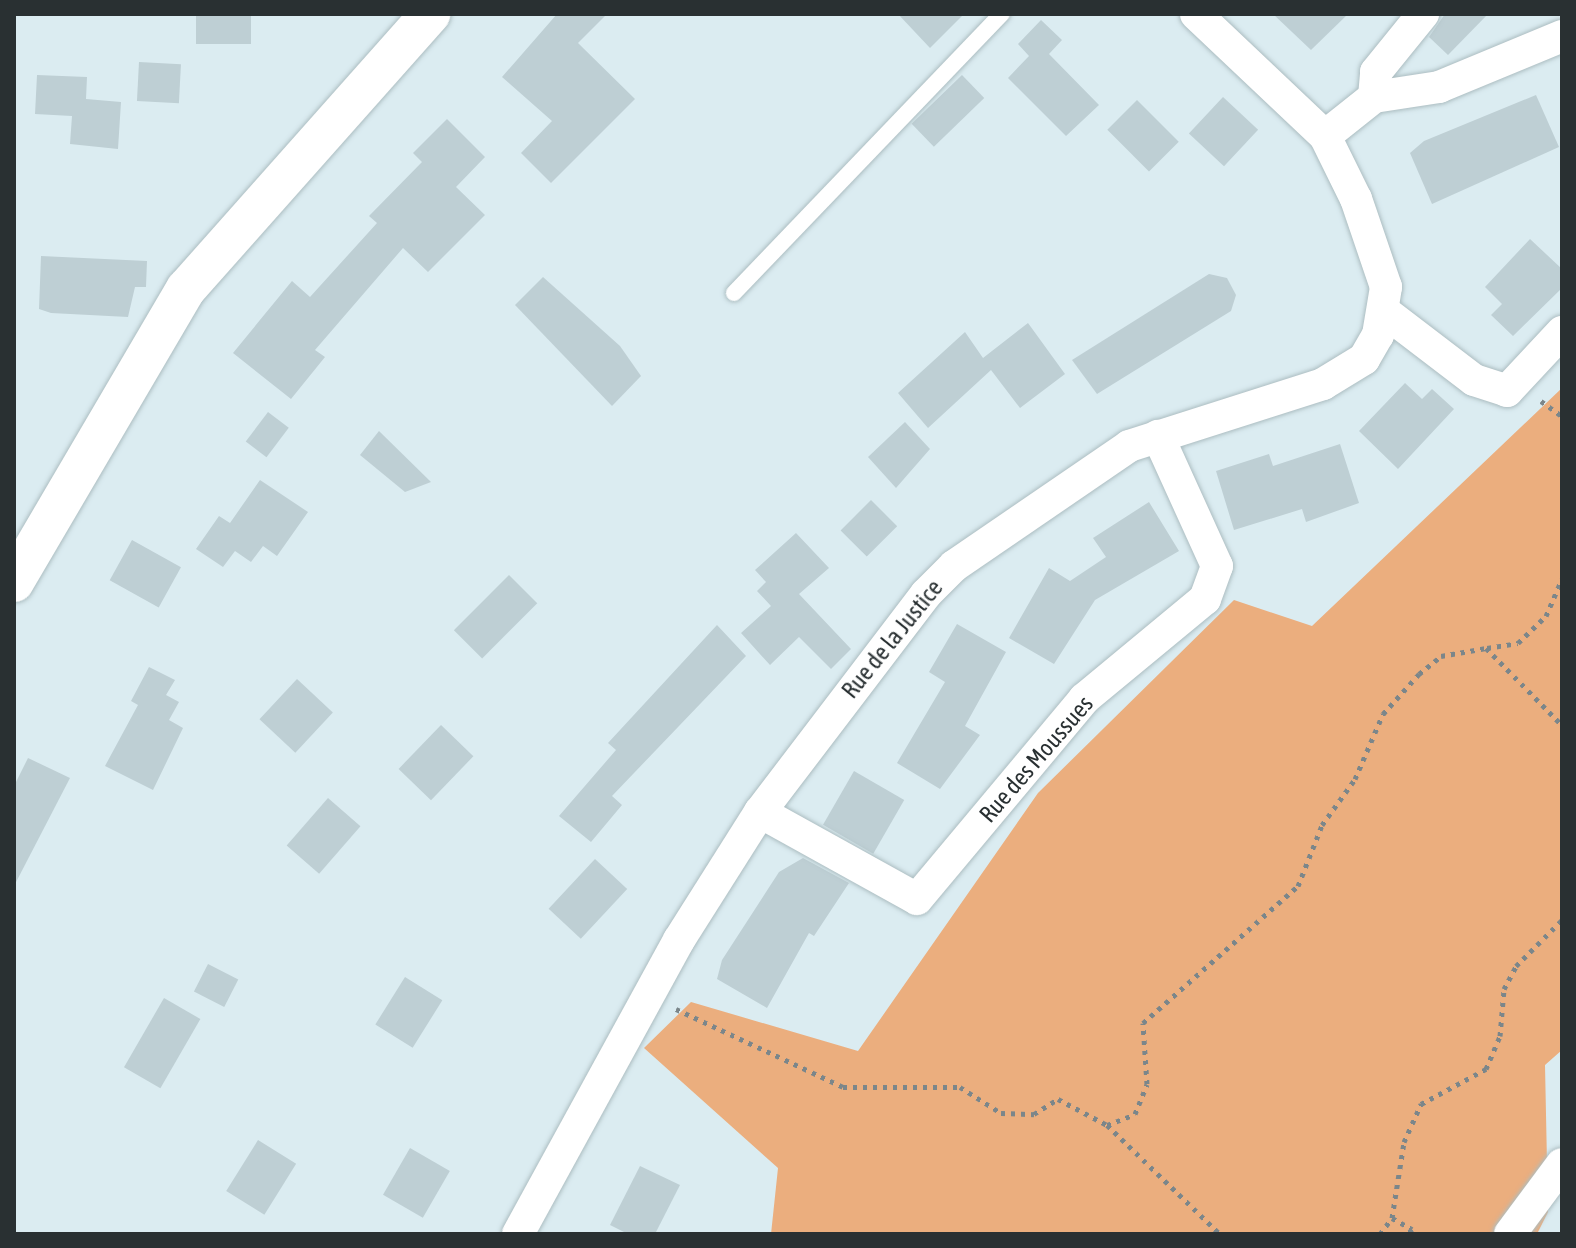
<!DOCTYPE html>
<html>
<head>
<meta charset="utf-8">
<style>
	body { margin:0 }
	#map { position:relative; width:1576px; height:1248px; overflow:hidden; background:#dbecf1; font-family:"Asap Condensed",sans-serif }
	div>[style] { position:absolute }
	.green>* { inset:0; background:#ebae7e }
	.building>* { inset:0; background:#becfd4; transform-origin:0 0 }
	.path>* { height:5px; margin-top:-2.5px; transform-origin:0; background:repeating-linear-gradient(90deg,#7b868a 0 4px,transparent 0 10px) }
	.roads { filter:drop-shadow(0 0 2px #acbdc1) drop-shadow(0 0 2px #acbdc1) }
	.service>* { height:16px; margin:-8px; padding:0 8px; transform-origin:8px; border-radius:8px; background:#fff }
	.minor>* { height:32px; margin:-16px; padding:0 16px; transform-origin:16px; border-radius:16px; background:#fff }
	.tertiary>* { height:40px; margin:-20px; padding:0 20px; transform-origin:20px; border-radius:20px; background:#fff }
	span { translate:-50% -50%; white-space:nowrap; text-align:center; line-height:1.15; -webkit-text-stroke:6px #fff; paint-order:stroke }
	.street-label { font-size:24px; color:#293032 }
	.frame { position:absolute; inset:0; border:16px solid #293032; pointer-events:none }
</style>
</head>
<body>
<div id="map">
	<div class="green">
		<i style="clip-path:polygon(1562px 388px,1562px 1050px,1545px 1065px,1548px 1212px,1537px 1234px,771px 1234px,778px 1168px,644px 1048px,691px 1002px,858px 1051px,1038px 793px,1234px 600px,1312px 626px)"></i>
	</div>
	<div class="building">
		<i style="left:196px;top:14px;width:55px;height:30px"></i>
		<i style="clip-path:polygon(557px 14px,607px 14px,578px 43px,635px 99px,551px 183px,521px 153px,552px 121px,502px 77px)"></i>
		<i style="clip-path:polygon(898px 14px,964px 14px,930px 48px)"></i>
		<i style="clip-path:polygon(1273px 14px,1348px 14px,1311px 50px)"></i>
		<i style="clip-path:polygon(1445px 14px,1488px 14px,1448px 55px,1429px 37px)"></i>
		<i style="clip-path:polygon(1041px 20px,1062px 40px,1049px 54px,1099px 105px,1066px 136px,1008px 78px,1029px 56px,1018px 44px)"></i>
		<i style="left:139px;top:62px;width:42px;height:39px;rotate:3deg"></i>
		<i style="clip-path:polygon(37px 75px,87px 77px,86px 99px,121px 102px,118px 149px,70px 144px,72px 116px,35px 114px)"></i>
		<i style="left:962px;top:75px;width:32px;height:70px;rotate:46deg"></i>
		<i style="clip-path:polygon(1536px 95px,1559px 147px,1432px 204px,1410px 153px,1424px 141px)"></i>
		<i style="left:1223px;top:97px;width:48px;height:50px;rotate:43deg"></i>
		<i style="left:1137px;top:100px;width:59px;height:42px;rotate:45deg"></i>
		<i style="clip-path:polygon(447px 119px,485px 157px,456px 187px,485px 215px,428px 272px,403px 248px,315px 350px,325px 357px,291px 399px,233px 353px,292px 281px,310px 297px,377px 223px,369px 216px,422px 162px,413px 153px)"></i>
		<i style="clip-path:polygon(1530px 239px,1562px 269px,1562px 288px,1513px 336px,1491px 315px,1502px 304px,1485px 287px)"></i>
		<i style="clip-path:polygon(41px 256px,147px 261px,146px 287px,135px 287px,128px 317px,51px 313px,39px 309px)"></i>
		<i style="clip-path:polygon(1209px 274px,1227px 278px,1236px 295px,1231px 311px,1097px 394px,1072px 360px)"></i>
		<i style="clip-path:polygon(543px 277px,620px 346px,641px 376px,612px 406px,515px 305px)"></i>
		<i style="clip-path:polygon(1028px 323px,1065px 374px,1020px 408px,991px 370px,928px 428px,898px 393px,965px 332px,983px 358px)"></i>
		<i style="clip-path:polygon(1405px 383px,1422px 399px,1432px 389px,1454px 409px,1398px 469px,1359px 431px)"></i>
		<i style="left:268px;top:412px;width:26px;height:37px;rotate:37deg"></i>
		<i style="clip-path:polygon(905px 422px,930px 449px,896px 488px,868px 457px)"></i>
		<i style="clip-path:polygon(379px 431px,431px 482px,405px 492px,360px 455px)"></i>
		<i style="clip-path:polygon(1340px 444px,1359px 503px,1306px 522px,1302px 509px,1234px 530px,1216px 471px,1269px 454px,1273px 466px)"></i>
		<i style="clip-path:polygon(260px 480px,308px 512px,277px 556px,263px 546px,251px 562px,235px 551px,223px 567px,196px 549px,219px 516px,230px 523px)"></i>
		<i style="left:871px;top:500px;width:37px;height:43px;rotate:45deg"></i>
		<i style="clip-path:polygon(1149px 502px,1179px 551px,1095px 600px,1054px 664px,1009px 638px,1049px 568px,1070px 581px,1106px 557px,1093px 538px)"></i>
		<i style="clip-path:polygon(796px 533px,829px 568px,799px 594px,851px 649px,831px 669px,799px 637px,770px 665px,741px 633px,771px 606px,757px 591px,766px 582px,755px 570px)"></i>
		<i style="left:132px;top:540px;width:56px;height:46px;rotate:29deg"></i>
		<i style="left:509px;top:575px;width:40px;height:78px;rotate:45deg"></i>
		<i style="clip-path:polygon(957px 624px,1006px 652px,965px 726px,980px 735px,940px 789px,897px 763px,945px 682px,929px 672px)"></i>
		<i style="clip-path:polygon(717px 625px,746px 656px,612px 796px,622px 805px,591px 842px,559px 816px,616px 750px,608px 743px)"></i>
		<i style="clip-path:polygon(149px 667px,175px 680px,166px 695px,179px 702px,169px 720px,183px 728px,153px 790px,105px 766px,138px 705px,131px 701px)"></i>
		<i style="left:297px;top:679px;width:49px;height:55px;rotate:43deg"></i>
		<i style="left:441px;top:725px;width:45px;height:61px;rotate:44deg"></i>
		<i style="clip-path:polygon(28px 758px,70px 778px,14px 886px,14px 786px)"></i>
		<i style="left:854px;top:771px;width:58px;height:62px;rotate:30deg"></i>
		<i style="left:328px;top:798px;width:43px;height:63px;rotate:41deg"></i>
		<i style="clip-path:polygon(803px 858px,849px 883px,814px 936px,809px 933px,767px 1008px,717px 979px,722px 960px,779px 872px)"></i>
		<i style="left:595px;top:859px;width:44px;height:68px;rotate:43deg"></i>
		<i style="left:208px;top:964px;width:34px;height:31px;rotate:27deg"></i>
		<i style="left:405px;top:977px;width:44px;height:56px;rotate:32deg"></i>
		<i style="left:164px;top:998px;width:42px;height:80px;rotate:30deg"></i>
		<i style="left:258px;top:1140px;width:45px;height:60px;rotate:32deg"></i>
		<i style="left:410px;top:1148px;width:46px;height:54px;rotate:30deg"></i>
		<i style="clip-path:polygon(640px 1166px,680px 1185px,655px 1234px,628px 1234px,610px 1225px)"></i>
	</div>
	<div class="path">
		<i style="left:1541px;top:401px;width:26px;rotate:36deg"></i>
		<i style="left:1487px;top:648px;width:31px;rotate:-9deg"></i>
		<i style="left:1518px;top:643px;width:39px;rotate:-44deg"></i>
		<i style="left:1546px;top:616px;width:40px;rotate:-66.6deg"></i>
		<i style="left:676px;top:1009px;width:184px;rotate:25deg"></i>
		<i style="left:843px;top:1087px;width:117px"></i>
		<i style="left:960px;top:1087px;width:49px;rotate:32.4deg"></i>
		<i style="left:1001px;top:1113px;width:33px;rotate:2deg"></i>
		<i style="left:1034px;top:1114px;width:28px;rotate:-32deg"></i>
		<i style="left:1058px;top:1099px;width:55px;rotate:28deg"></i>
		<i style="left:1107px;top:1125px;width:30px;rotate:-21deg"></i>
		<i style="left:1135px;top:1114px;width:32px;rotate:-68deg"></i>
		<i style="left:1147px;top:1084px;width:61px;rotate:-93.8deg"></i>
		<i style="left:1143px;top:1023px;width:207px;rotate:-41.5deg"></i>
		<i style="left:1298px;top:886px;width:66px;rotate:-68.5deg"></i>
		<i style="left:1322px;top:825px;width:57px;rotate:-54.3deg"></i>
		<i style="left:1355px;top:779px;width:71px;rotate:-66.7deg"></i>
		<i style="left:1383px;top:714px;width:54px;rotate:-48deg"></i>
		<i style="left:1419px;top:674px;width:28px;rotate:-39deg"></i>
		<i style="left:1441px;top:656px;width:46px;rotate:-10.1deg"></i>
		<i style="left:1486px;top:648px;width:108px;rotate:45.4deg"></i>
		<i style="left:1107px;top:1125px;width:157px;rotate:44deg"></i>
		<i style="left:1392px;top:1218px;width:23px;rotate:29deg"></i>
		<i style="left:1412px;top:1229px;width:6px;rotate:129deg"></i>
		<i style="left:1380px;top:1234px;width:20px;rotate:-53deg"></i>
		<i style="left:1392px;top:1218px;width:77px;rotate:-81deg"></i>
		<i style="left:1404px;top:1142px;width:42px;rotate:-65.9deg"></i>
		<i style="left:1421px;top:1104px;width:74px;rotate:-28.3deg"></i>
		<i style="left:1486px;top:1069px;width:36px;rotate:-67deg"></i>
		<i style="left:1500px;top:1036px;width:47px;rotate:-85.1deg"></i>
		<i style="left:1504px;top:989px;width:26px;rotate:-62deg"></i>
		<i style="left:1516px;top:966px;width:65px;rotate:-45deg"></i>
	</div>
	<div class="roads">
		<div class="service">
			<i style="left:734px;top:293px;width:387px;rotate:-46.2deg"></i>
		</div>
		<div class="minor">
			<i style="left:1196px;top:14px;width:178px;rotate:43.4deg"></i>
			<i style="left:1325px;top:136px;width:63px;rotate:-38.5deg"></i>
			<i style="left:1374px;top:97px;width:66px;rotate:-8.7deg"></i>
			<i style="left:1439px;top:87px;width:133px;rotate:-22.5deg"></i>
			<i style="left:1374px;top:97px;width:25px;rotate:-85deg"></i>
			<i style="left:1376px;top:72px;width:75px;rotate:-51deg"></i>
			<i style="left:1385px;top:312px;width:112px;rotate:37.4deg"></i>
			<i style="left:1474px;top:380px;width:35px;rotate:18deg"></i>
			<i style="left:1507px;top:391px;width:81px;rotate:-47deg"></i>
			<i style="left:760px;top:812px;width:179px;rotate:29deg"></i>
			<i style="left:917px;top:899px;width:261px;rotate:-50.1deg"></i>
			<i style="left:1084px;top:699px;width:157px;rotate:-39.6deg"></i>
			<i style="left:1205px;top:599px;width:35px;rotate:-70deg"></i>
			<i style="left:1217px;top:566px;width:143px;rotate:-114.4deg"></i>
			<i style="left:518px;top:1234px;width:335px;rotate:-61.3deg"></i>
			<i style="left:679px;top:940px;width:151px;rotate:-57.7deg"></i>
			<i style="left:760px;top:812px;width:274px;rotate:-52.7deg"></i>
			<i style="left:926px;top:594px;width:40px;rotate:-45deg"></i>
			<i style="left:954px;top:566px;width:212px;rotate:-34.4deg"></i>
			<i style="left:1129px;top:446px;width:204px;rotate:-17.7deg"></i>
			<i style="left:1323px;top:384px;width:48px;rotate:-31.4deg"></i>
			<i style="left:1364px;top:359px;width:28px;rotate:-60deg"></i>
			<i style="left:1378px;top:335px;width:49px;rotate:-80.5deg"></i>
			<i style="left:1386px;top:287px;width:93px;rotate:-108.8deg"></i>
			<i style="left:1356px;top:199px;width:70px;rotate:-116.2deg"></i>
			<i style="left:1510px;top:1234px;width:87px;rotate:-53.4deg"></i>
		</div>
		<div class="tertiary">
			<i style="left:14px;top:582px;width:340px;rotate:-59.6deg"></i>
			<i style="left:186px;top:289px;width:368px;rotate:-48.4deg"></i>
		</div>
	</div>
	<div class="street-label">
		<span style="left:892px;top:639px;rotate:-51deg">Rue de la Justice</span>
		<span style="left:1036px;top:759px;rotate:-49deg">Rue des Moussues</span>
	</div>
	<div class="frame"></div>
</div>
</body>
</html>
